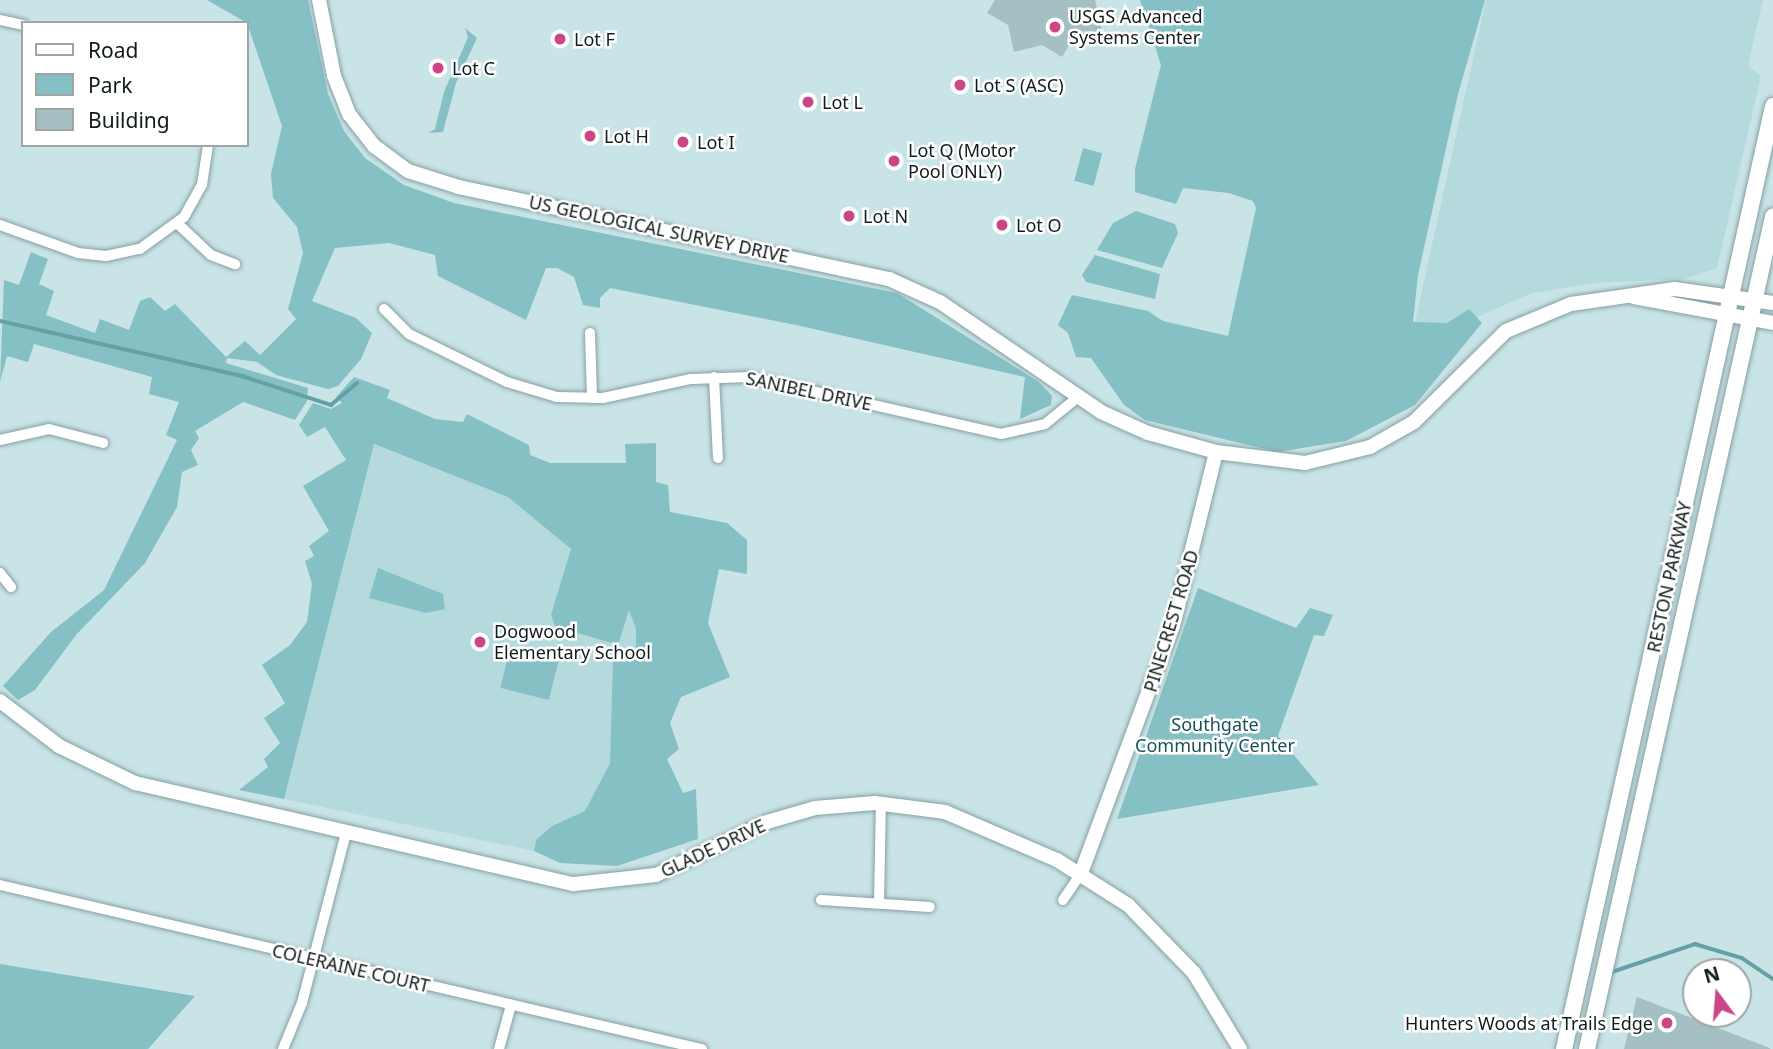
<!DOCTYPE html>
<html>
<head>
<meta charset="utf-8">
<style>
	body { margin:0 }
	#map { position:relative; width:1773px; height:1049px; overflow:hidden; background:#c9e4e7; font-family:"Noto Sans",sans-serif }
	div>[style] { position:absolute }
	.built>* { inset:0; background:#b5dadd }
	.green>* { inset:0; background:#85c0c5; transform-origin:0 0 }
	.stream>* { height:3.5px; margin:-1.75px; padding:0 1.75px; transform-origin:1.75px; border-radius:1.75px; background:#64a1a7 }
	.building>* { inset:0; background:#a5c0c2 }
	.roads { filter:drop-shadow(0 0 2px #86a0a3) drop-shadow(0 0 2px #86a0a3) }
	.street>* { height:10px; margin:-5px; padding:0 5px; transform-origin:5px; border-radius:5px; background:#fff }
	.secondary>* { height:14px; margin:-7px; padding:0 7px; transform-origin:7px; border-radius:7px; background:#fff }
	.primary>* { height:16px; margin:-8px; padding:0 8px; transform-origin:8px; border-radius:8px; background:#fff }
	.dots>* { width:19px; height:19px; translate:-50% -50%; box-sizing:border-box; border:4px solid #fff; border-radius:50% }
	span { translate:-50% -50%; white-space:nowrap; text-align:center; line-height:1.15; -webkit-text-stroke:5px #fff; paint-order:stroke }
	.poi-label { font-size:18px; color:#111b1c }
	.left { translate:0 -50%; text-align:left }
	.right { translate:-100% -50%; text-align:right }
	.street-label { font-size:18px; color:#111b1c }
	.park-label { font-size:18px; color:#1b5156 }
	.legend { position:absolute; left:21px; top:21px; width:228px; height:126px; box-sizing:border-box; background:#fff; border:2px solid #a0a4a4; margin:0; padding:9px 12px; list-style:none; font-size:21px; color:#111b1c }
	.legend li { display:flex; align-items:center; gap:14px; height:35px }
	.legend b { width:35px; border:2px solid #a0a4a4 }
	.north { position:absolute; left:1682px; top:958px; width:70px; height:70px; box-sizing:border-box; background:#fff; border:2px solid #a0a4a4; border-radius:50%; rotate:344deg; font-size:19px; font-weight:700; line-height:28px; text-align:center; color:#111b1c }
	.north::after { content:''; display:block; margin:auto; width:24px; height:32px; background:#cb4588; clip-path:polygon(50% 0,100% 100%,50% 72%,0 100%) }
</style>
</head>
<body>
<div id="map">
	<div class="built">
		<i style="clip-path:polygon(1486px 0,1763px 0,1748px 65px,1761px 76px,1717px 268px,1684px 279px,1596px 283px,1532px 293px,1450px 329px,1415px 322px)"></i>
		<i style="clip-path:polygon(373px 444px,508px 497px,571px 549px,608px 566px,629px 609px,636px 629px,636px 655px,613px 656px,610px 763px,585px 812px,552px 826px,536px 840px,534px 851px,284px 799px)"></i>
	</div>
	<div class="green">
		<i style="clip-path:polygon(207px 0,308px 0,328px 94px,344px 131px,365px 158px,404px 185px,454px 203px,897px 293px,1039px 382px,1052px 396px,1051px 405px,1020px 419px,1025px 377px,796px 325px,610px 288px,600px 298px,600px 308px,583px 305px,574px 277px,557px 268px,546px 268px,526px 320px,438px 276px,435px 255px,389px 243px,335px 248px,312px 301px,356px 318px,372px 333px,361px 359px,338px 386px,328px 389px,276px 375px,257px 362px,227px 358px,226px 363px,308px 388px,307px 401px,295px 420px,243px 402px,195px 431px,199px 438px,191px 450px,198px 465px,182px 472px,177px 507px,145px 563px,76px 635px,35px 690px,18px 700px,3px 686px,51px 632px,104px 590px,177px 440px,166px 435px,179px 402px,149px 394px,152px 377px,34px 344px,28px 362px,7px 356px,0 382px,4px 280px,19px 285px,31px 252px,48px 259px,39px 284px,54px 291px,46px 315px,95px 333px,100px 319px,129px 330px,140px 301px,150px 297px,165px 311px,175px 304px,226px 357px,245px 341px,260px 355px,296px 319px,288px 309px,303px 253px,297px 227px,273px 198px,271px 174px,282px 126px,247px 23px)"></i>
		<i style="clip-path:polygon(1140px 0,1485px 0,1458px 94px,1418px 275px,1413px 322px,1447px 323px,1469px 309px,1482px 323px,1415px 405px,1346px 441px,1277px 452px,1145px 420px,1124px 405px,1091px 358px,1076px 357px,1068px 333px,1058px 325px,1072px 295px,1148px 311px,1163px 321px,1228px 336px,1256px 208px,1253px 201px,1229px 193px,1183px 188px,1176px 204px,1135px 192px,1135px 169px,1161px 65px)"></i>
		<i style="clip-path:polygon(465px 28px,477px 38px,456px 83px,443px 132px,428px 133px,435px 129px,444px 92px,468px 37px)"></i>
		<i style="left:1083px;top:148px;width:20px;height:34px;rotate:15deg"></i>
		<i style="clip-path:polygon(1136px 211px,1175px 224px,1178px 233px,1162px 268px,1097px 250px,1113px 223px)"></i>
		<i style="clip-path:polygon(1095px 255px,1160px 274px,1155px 299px,1086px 282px,1082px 275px)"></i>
		<i style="clip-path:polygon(354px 377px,390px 390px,387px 398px,435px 419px,463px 422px,467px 414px,529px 445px,530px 455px,550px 463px,626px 463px,625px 444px,656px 443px,656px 482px,668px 485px,670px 512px,727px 523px,747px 540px,747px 574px,719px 569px,708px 623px,730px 677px,681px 697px,670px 723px,679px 749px,667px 759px,683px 793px,696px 789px,698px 839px,617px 866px,560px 863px,534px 851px,536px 840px,552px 826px,585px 811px,610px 763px,613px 655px,636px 654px,636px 629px,629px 610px,618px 645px,555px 626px,551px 615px,571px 549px,508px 497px,374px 444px,284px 799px,239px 790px,268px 767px,264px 759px,280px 743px,264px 718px,285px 703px,262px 665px,290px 645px,307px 622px,312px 584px,305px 561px,314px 556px,309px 546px,329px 531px,303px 486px,346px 460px,325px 427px,307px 437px,299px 425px,313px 403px,331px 409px,342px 403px,336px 397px)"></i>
		<i style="clip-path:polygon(378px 568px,443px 594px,445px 609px,426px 613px,369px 598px)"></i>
		<i style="clip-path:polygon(1198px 588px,1296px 628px,1310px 608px,1333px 615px,1324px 636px,1314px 635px,1278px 736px,1319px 785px,1117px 819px)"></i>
		<i style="left:510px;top:649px;width:50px;height:40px;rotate:14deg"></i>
		<i style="clip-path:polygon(0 964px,195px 996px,148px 1049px,0 1049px)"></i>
	</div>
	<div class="stream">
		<i style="left:0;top:321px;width:248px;rotate:12.8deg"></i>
		<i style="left:242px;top:376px;width:94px;rotate:18deg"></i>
		<i style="left:331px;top:405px;width:34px;rotate:-40deg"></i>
		<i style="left:1609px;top:973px;width:91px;rotate:-18.6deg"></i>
		<i style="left:1695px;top:944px;width:49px;rotate:16.6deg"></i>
		<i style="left:1742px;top:958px;width:37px;rotate:34deg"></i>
	</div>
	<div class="building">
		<i style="clip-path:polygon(995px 0,1095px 0,1102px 30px,1074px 37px,1062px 57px,1042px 45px,1014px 52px,1008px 25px,987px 13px)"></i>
		<i style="clip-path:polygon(1637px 997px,1770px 1048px,1770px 1049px,1624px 1049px)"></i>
	</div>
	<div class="roads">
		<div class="street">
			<i style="left:0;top:20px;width:24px;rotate:12deg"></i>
			<i style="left:178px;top:224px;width:45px;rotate:43.2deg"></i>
			<i style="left:211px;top:255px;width:26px;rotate:21deg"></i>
			<i style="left:0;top:225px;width:83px;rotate:19.7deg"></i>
			<i style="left:78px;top:253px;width:28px;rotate:6deg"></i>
			<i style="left:106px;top:256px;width:35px;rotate:-12deg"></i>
			<i style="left:140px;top:249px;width:54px;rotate:-36deg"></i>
			<i style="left:184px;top:217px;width:37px;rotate:-61deg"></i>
			<i style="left:202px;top:185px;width:40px;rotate:-81.5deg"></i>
			<i style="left:384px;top:309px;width:35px;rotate:45deg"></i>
			<i style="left:409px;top:334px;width:109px;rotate:26.1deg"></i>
			<i style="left:507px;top:382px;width:52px;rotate:16.7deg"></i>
			<i style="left:557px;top:397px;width:46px;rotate:1.2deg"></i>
			<i style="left:603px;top:398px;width:90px;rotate:-12.2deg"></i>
			<i style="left:691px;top:379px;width:59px;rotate:-1.9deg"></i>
			<i style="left:750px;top:377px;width:257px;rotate:12.8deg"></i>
			<i style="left:1001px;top:434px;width:45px;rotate:-12.8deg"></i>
			<i style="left:1045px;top:424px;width:43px;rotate:-39.3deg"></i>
			<i style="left:590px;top:333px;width:65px;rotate:88.2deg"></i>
			<i style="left:714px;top:377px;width:81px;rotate:87.2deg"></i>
			<i style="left:0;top:440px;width:50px;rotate:-12.7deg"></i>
			<i style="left:49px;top:429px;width:56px;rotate:14.5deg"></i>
			<i style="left:0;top:573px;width:18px;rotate:52deg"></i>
			<i style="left:0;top:885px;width:721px;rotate:13.15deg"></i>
			<i style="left:821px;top:900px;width:109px;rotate:3.7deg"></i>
			<i style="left:1063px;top:900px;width:32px;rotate:-56deg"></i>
			<i style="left:879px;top:903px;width:100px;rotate:-88.9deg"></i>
			<i style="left:283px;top:1049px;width:50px;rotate:-67.6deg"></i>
			<i style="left:302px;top:1003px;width:176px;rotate:-75.5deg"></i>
			<i style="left:499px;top:1049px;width:46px;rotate:-74.7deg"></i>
		</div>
		<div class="secondary">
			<i style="left:319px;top:0;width:77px;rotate:78.8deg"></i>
			<i style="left:334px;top:76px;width:41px;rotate:68.5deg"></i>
			<i style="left:349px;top:114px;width:41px;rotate:52deg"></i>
			<i style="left:374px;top:146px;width:42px;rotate:36.3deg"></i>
			<i style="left:408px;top:171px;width:53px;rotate:17.4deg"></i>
			<i style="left:459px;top:187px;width:440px;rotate:12.1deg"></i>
			<i style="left:889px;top:279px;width:56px;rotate:24.3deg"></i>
			<i style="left:940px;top:302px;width:195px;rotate:34.3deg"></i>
			<i style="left:1101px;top:412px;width:51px;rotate:24.1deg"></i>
			<i style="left:1148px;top:433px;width:71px;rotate:15.6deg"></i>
			<i style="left:1216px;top:452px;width:90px;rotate:7deg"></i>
			<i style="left:1305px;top:463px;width:67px;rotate:-13.8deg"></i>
			<i style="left:1370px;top:447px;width:51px;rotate:-29.6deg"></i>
			<i style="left:1414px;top:422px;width:129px;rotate:-44.7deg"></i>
			<i style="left:1506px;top:331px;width:70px;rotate:-22.6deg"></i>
			<i style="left:1571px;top:304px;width:105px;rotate:-8.2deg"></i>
			<i style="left:1675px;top:289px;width:99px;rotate:8.1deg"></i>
			<i style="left:1634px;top:297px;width:141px;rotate:10.6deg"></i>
			<i style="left:0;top:701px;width:74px;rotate:37.3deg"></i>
			<i style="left:59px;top:746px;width:85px;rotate:26deg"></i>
			<i style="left:135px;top:783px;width:450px;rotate:13deg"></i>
			<i style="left:574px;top:884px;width:82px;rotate:-6.3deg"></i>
			<i style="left:656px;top:875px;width:123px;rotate:-25.5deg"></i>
			<i style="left:767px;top:822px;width:50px;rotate:-16.3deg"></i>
			<i style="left:815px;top:808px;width:60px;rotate:-4.8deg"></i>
			<i style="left:875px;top:803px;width:71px;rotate:7.3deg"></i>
			<i style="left:945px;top:812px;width:122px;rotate:23.2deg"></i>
			<i style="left:1057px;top:860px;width:84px;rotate:32.4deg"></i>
			<i style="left:1128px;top:905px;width:95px;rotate:45.9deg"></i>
			<i style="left:1194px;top:973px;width:89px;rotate:58.8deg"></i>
			<i style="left:1081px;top:873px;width:264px;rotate:-69.6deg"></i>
			<i style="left:1173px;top:626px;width:179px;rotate:-76.1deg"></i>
		</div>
		<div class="primary">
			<i style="left:1564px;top:1049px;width:966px;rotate:-77.5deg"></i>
			<i style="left:1587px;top:1049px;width:853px;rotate:-77.4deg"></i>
		</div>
	</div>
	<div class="dots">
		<i style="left:1055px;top:27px;background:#cb4588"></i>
		<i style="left:560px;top:39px;background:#cb4588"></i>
		<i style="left:438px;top:68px;background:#cb4588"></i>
		<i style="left:960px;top:85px;background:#cb4588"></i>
		<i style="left:808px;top:102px;background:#cb4588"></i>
		<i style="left:590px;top:136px;background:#cb4588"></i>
		<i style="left:683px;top:142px;background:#cb4588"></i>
		<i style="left:894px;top:161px;background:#cb4588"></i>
		<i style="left:849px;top:216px;background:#cb4588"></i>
		<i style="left:1002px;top:225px;background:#cb4588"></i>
		<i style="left:480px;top:642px;background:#cb4588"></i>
		<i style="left:1667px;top:1023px;background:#cb4588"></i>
	</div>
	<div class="poi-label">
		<span class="left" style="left:1069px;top:27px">USGS Advanced<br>Systems Center</span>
		<span class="left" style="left:574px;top:39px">Lot F</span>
		<span class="left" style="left:452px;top:68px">Lot C</span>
		<span class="left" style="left:974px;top:85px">Lot S (ASC)</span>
		<span class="left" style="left:822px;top:102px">Lot L</span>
		<span class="left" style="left:604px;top:136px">Lot H</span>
		<span class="left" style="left:697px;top:142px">Lot I</span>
		<span class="left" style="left:908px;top:161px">Lot Q (Motor<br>Pool ONLY)</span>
		<span class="left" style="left:863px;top:216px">Lot N</span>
		<span class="left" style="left:1016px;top:225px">Lot O</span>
		<span class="left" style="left:494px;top:642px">Dogwood<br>Elementary School</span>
		<span class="right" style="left:1653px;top:1023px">Hunters Woods at Trails Edge</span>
	</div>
	<div class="street-label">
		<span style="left:659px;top:229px;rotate:12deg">US GEOLOGICAL SURVEY DRIVE</span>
		<span style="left:809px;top:391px;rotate:12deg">SANIBEL DRIVE</span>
		<span style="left:1669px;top:577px;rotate:-78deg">RESTON PARKWAY</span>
		<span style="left:1171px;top:621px;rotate:-73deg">PINECREST ROAD</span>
		<span style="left:713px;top:848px;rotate:-25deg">GLADE DRIVE</span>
		<span style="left:351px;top:968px;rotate:13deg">COLERAINE COURT</span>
	</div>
	<div class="park-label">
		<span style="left:1215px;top:735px">Southgate<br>Community Center</span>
	</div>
	<ul class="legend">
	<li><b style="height:9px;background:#fff"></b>Road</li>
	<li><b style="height:19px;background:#85c0c5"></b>Park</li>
	<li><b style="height:19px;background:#a5c0c2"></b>Building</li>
	</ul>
	<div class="north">N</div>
</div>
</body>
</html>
